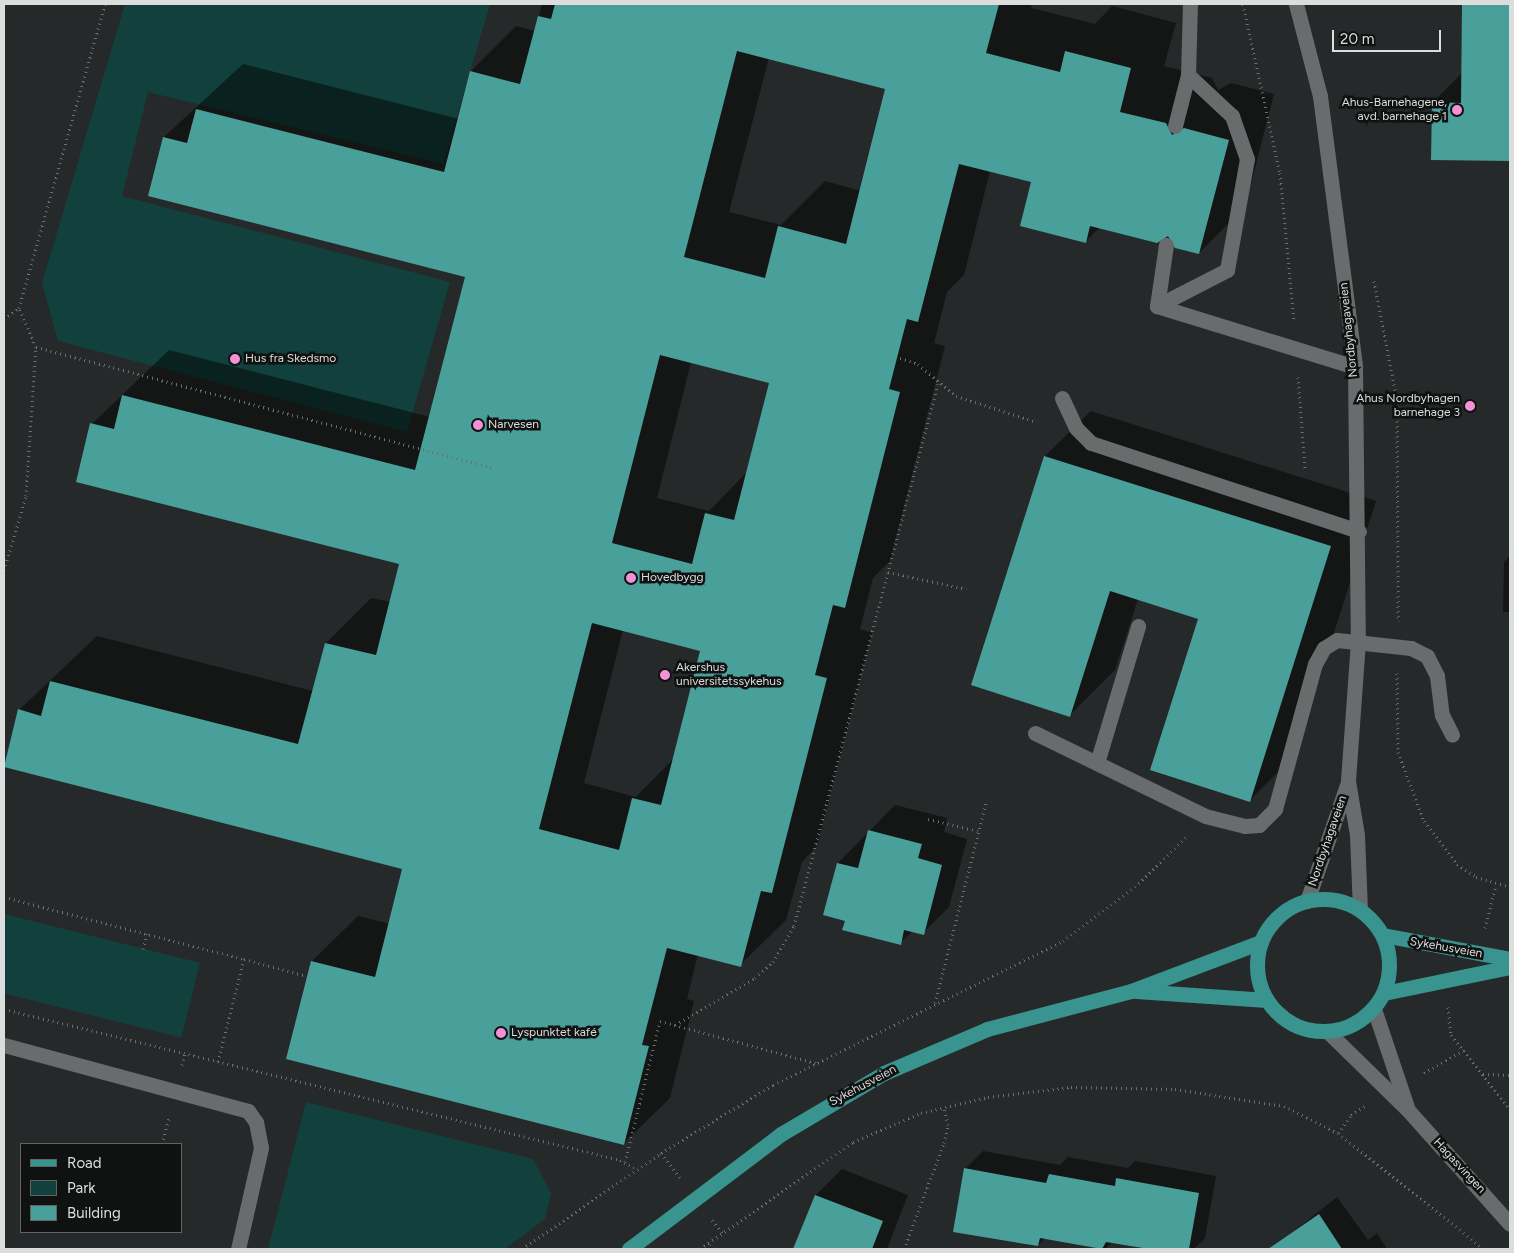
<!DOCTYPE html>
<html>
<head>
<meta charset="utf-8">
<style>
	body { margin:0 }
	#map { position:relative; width:1514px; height:1253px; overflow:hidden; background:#262929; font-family:Figtree,sans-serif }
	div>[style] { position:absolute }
	.green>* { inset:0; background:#12403d; transform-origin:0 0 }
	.shadow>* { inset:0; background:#0007 }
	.building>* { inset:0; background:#499f99 }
	.path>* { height:3px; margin-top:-1.5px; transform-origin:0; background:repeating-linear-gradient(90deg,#6d6f6f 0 1px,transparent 0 5px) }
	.minor>* { height:15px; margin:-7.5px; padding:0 7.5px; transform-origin:7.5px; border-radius:7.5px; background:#696c6c }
	.major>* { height:15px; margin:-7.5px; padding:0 7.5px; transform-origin:7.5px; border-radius:7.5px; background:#39938e }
	.major>.ring { margin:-7.5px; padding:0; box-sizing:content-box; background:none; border:15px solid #39938e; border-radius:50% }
	.dots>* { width:14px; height:14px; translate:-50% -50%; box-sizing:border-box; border:2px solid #101111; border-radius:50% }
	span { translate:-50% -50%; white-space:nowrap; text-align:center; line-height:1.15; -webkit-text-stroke:5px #101111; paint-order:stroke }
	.poi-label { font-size:12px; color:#dcdedd }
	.right { translate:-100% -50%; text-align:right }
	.left { translate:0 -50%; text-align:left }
	.street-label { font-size:12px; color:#dcdedd }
	.frame { position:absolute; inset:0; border:5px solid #dcdedd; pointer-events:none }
	.legend { position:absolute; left:20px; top:1143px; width:162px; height:90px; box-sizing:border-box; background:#101111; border:1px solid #626363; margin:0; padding:6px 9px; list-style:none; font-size:15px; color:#dcdedd }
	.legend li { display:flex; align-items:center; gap:10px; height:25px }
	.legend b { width:25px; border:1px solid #626363 }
	.scale { position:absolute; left:1332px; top:30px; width:109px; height:22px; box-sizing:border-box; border:2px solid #dcdedd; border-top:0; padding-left:6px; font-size:15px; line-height:18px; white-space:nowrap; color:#dcdedd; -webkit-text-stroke:4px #101111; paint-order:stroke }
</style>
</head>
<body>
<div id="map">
	<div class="green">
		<i style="clip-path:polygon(125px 4px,490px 4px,443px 164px,148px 92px,122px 196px,450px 282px,407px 432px,58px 341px,42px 283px)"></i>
		<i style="left:4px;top:914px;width:202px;height:77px;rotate:14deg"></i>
		<i style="clip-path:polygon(306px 1102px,533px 1159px,551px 1193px,545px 1219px,505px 1249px,268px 1249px)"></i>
	</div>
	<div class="shadow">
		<i style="clip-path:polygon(evenodd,542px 4px,1032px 4px,1031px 8px,1095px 24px,1112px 6px,1176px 23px,1164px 66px,1212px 78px,1218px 90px,1231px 83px,1274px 94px,1245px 207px,1199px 253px,1168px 234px,1100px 227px,1086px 241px,1033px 181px,990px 171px,964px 275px,947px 292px,934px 343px,945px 346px,890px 561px,873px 578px,860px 629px,872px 633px,817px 846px,802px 862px,786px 920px,740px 965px,698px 954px,687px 999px,694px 1001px,670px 1098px,624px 1143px,312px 961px,358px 916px,390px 924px,404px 868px,19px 710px,97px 636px,313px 691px,326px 643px,371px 598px,391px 602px,401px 563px,92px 424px,169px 350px,430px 417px,466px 276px,164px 137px,243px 64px,459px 119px,471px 71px,516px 26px,535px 31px,542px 4px,769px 58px,887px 88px,861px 191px,825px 181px,781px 225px,729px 212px,769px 58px,542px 4px,691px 362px,770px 382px,747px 472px,709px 511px,657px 498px,691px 362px,542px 4px,623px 630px,702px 650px,674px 758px,636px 797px,584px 783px,623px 630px)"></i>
		<i style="clip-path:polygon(1464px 4px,1510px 4px,1510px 160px,1433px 158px,1433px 102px,1462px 73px)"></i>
		<i style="clip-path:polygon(1091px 411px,1376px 501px,1295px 755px,1250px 800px,1199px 619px,1138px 599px,1115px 670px,1070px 715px,1045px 456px)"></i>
		<i style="clip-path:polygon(1510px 556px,1510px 612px,1503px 612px,1504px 562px)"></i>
		<i style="clip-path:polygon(895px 805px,947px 818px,944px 832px,967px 839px,949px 907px,923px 933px,913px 931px,900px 943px,846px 920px,838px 863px)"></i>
		<i style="clip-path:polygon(983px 1151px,1060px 1165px,1068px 1157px,1128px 1168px,1135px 1161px,1216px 1176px,1205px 1238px,1194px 1249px,1153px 1249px,1112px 1242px,1105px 1249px,1045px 1238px,1038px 1245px,965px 1169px)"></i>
		<i style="clip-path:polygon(842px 1169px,908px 1195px,887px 1249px,795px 1249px,816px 1195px)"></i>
		<i style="clip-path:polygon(1337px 1197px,1368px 1240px,1377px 1233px,1387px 1249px,1289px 1249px,1284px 1239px)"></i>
	</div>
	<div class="building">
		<i style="clip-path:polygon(evenodd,555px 4px,999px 4px,986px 53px,1060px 72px,1065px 51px,1131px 68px,1120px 112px,1166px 123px,1172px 135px,1184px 128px,1229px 140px,1199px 254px,1175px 248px,1168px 236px,1157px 243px,1090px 226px,1086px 243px,1020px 226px,1031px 182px,959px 164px,918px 322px,907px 319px,889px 389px,900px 392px,845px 608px,833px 605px,815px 675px,827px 678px,772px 893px,761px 891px,741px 967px,667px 948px,642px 1045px,649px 1046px,624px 1145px,286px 1059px,311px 961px,375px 977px,402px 869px,4px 767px,18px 709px,41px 716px,50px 681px,298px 744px,325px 643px,376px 655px,399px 564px,76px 482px,90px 423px,114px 429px,122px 395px,415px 470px,465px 277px,148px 196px,163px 137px,187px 143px,196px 109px,444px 172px,470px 71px,520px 84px,538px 16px,551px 19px,555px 4px,737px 51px,885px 89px,846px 244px,778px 226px,765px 278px,684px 257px,737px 51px,555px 4px,660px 355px,769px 383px,734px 520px,705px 513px,692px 564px,612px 543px,660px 355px,555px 4px,592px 623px,700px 651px,661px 805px,632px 798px,619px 850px,539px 829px,592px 623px)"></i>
		<i style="clip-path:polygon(1462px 4px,1510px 4px,1510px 161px,1431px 160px,1432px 102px,1461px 103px)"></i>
		<i style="clip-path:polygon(1044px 456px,1331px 546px,1250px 802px,1150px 770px,1198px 619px,1110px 591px,1070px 717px,971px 685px)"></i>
		<i style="clip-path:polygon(868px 830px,922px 844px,918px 858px,942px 865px,924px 935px,904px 930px,901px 945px,842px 930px,845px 921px,823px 915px,837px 863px,858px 868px)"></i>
		<i style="clip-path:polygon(964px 1168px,1046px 1183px,1049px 1174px,1115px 1186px,1116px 1178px,1199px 1193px,1189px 1249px,1149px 1249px,1106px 1242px,1102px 1249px,1040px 1238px,1038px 1246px,953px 1232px)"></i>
		<i style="clip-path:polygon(815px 1195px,883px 1221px,872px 1249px,793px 1249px)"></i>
		<i style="clip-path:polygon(1319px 1214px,1342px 1249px,1268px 1249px)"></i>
	</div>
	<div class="path">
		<i style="left:1243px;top:4px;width:173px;rotate:77.7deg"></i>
		<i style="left:1280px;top:173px;width:149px;rotate:84.6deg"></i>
		<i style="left:1374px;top:281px;width:122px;rotate:79.1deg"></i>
		<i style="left:1397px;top:401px;width:220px;rotate:89.7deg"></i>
		<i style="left:4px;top:319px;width:19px;rotate:-36deg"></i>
		<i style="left:36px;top:347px;width:473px;rotate:14.8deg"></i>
		<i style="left:900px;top:358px;width:19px;rotate:18deg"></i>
		<i style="left:918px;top:364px;width:50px;rotate:40.1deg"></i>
		<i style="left:956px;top:396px;width:85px;rotate:17.8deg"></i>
		<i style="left:1298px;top:377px;width:91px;rotate:85.6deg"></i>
		<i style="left:4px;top:570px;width:77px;rotate:-73.4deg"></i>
		<i style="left:26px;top:496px;width:149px;rotate:-86.2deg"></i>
		<i style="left:36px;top:347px;width:43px;rotate:-113.6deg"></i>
		<i style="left:19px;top:308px;width:316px;rotate:-74.2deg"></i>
		<i style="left:888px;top:572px;width:80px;rotate:12.3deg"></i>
		<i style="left:1397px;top:673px;width:79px;rotate:89.3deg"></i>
		<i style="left:1398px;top:752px;width:74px;rotate:69.4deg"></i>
		<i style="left:1424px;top:821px;width:54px;rotate:52.5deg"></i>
		<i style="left:1457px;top:864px;width:23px;rotate:34deg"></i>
		<i style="left:1476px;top:877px;width:35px;rotate:16deg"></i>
		<i style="left:928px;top:819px;width:51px;rotate:13.5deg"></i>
		<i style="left:4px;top:897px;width:248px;rotate:14.5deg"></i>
		<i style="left:244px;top:959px;width:106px;rotate:104.2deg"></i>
		<i style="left:1485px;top:928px;width:44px;rotate:-75.7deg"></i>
		<i style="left:143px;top:949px;width:16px;rotate:-75deg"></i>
		<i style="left:244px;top:959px;width:65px;rotate:15.1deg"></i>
		<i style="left:935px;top:1003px;width:206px;rotate:-75.7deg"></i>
		<i style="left:1448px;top:1007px;width:28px;rotate:84deg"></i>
		<i style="left:1451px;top:1035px;width:95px;rotate:51.4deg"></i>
		<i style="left:4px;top:1009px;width:634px;rotate:13.77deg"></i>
		<i style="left:620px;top:1160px;width:18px;rotate:29deg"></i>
		<i style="left:675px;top:1025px;width:93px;rotate:-30.4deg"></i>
		<i style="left:755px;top:978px;width:24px;rotate:-42deg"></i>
		<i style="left:773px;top:962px;width:42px;rotate:-59.7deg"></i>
		<i style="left:794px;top:926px;width:561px;rotate:-75.12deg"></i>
		<i style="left:182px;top:1065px;width:11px;rotate:-75deg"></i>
		<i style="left:1424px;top:1073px;width:46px;rotate:-29.9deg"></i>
		<i style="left:1483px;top:1074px;width:27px;rotate:2deg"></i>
		<i style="left:1338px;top:1133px;width:186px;rotate:38.5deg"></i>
		<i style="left:162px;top:1144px;width:28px;rotate:-75deg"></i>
		<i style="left:661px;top:1153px;width:31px;rotate:53deg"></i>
		<i style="left:625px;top:1162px;width:145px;rotate:-76.1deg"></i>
		<i style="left:660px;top:1021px;width:162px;rotate:15.1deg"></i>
		<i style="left:712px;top:1220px;width:16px;rotate:52deg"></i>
		<i style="left:522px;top:1249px;width:169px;rotate:-34.6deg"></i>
		<i style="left:661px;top:1153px;width:131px;rotate:-31.3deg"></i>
		<i style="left:773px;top:1085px;width:324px;rotate:-26.4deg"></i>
		<i style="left:1063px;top:941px;width:90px;rotate:-36.9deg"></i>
		<i style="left:1135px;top:887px;width:73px;rotate:-44.4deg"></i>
		<i style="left:700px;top:1249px;width:187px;rotate:-35deg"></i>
		<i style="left:853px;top:1142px;width:74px;rotate:-23.1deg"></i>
		<i style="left:921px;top:1113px;width:69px;rotate:-13.4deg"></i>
		<i style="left:988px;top:1097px;width:84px;rotate:-6.9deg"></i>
		<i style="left:1071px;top:1087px;width:104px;rotate:1.1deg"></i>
		<i style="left:1175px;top:1089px;width:110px;rotate:8.9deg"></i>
		<i style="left:1284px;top:1106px;width:60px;rotate:26.6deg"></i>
		<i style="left:1338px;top:1133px;width:22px;rotate:-54deg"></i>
		<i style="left:1351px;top:1115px;width:17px;rotate:-33deg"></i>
		<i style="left:707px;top:1249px;width:7px;rotate:-63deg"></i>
		<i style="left:904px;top:1249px;width:113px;rotate:-69.3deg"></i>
		<i style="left:944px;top:1143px;width:18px;rotate:-77deg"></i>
		<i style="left:948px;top:1125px;width:18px;rotate:-103deg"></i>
	</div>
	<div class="minor">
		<i style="left:1296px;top:4px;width:95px;rotate:75.4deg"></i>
		<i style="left:1320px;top:96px;width:273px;rotate:82.6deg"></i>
		<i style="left:1355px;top:367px;width:274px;rotate:89.4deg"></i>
		<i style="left:1358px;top:641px;width:140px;rotate:94.1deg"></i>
		<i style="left:1348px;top:781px;width:55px;rotate:80.5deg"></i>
		<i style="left:1357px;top:835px;width:75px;rotate:87.7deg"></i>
		<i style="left:1175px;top:126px;width:53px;rotate:-75.7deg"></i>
		<i style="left:1188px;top:75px;width:71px;rotate:-88.4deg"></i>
		<i style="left:1166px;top:245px;width:62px;rotate:98.4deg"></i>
		<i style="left:1157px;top:306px;width:207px;rotate:17.1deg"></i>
		<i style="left:1157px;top:306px;width:79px;rotate:-27.2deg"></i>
		<i style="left:1227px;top:270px;width:113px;rotate:-79.8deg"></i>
		<i style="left:1247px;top:159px;width:46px;rotate:-109.2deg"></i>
		<i style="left:1232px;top:116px;width:60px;rotate:-137deg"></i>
		<i style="left:1062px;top:398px;width:33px;rotate:65deg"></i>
		<i style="left:1076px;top:428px;width:21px;rotate:45deg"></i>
		<i style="left:1091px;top:443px;width:282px;rotate:18.2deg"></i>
		<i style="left:1035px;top:733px;width:189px;rotate:26deg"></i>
		<i style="left:1205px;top:816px;width:41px;rotate:14deg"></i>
		<i style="left:1245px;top:826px;width:14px;rotate:-4deg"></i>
		<i style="left:1259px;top:825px;width:23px;rotate:-45deg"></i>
		<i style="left:1275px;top:809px;width:150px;rotate:-74.6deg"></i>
		<i style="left:1315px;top:664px;width:18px;rotate:-61deg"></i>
		<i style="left:1324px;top:648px;width:15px;rotate:-32deg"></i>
		<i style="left:1337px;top:640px;width:74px;rotate:6.2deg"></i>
		<i style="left:1411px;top:648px;width:18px;rotate:27deg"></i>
		<i style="left:1427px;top:656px;width:22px;rotate:63deg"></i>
		<i style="left:1437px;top:676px;width:39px;rotate:83deg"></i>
		<i style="left:1442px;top:715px;width:22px;rotate:63deg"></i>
		<i style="left:1097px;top:763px;width:143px;rotate:-73.3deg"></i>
		<i style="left:1307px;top:901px;width:126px;rotate:-71deg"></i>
		<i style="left:1374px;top:1009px;width:103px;rotate:71.4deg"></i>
		<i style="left:1328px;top:1032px;width:110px;rotate:44.3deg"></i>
		<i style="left:1407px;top:1109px;width:154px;rotate:48.2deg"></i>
		<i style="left:4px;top:1045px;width:253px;rotate:15.1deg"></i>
		<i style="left:248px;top:1111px;width:14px;rotate:54deg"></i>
		<i style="left:256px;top:1122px;width:26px;rotate:79deg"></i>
		<i style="left:261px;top:1148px;width:104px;rotate:102.8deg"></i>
	</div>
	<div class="major">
		<i class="ring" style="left:1257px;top:899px;width:117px;height:117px"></i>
		<i style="left:1383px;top:935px;width:129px;rotate:10.7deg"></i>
		<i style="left:1136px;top:991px;width:131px;rotate:3.9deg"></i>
		<i style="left:1384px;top:993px;width:129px;rotate:-11.7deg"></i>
		<i style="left:629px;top:1249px;width:191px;rotate:-37.1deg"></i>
		<i style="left:781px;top:1134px;width:120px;rotate:-30.6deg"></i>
		<i style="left:884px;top:1073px;width:112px;rotate:-23.1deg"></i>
		<i style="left:987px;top:1029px;width:149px;rotate:-14.8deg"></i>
		<i style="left:1131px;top:991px;width:139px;rotate:-20.7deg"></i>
	</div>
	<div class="dots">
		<i style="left:1457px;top:110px;background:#f391d6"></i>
		<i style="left:235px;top:359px;background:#f391d6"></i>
		<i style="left:1470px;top:406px;background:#f391d6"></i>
		<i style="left:478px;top:425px;background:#f391d6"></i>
		<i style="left:631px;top:578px;background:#f391d6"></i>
		<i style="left:665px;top:675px;background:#f391d6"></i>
		<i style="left:501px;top:1033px;background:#f391d6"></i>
	</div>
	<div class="poi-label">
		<span class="right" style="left:1447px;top:110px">Ahus-Barnehagene,<br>avd. barnehage 1</span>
		<span class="left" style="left:245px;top:359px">Hus fra Skedsmo</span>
		<span class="right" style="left:1460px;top:406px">Ahus Nordbyhagen<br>barnehage 3</span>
		<span class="left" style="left:488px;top:425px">Narvesen</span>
		<span class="left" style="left:641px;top:578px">Hovedbygg</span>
		<span class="left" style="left:676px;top:675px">Akershus<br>universitetssykehus</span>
		<span class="left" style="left:511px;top:1033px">Lyspunktet kafé</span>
	</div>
	<div class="street-label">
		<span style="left:1349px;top:330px;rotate:-96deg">Nordbyhagaveien</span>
		<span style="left:1328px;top:841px;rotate:-71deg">Nordbyhagaveien</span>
		<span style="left:1446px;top:948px;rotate:10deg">Sykehusveien</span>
		<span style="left:863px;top:1086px;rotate:-28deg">Sykehusveien</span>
		<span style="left:1459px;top:1166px;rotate:47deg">Hagasvingen</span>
	</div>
	<div class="frame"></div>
	<ul class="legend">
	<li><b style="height:6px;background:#39938e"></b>Road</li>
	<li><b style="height:14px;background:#12403d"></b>Park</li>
	<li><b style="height:14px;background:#499f99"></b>Building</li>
	</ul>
	<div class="scale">20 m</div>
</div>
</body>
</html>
